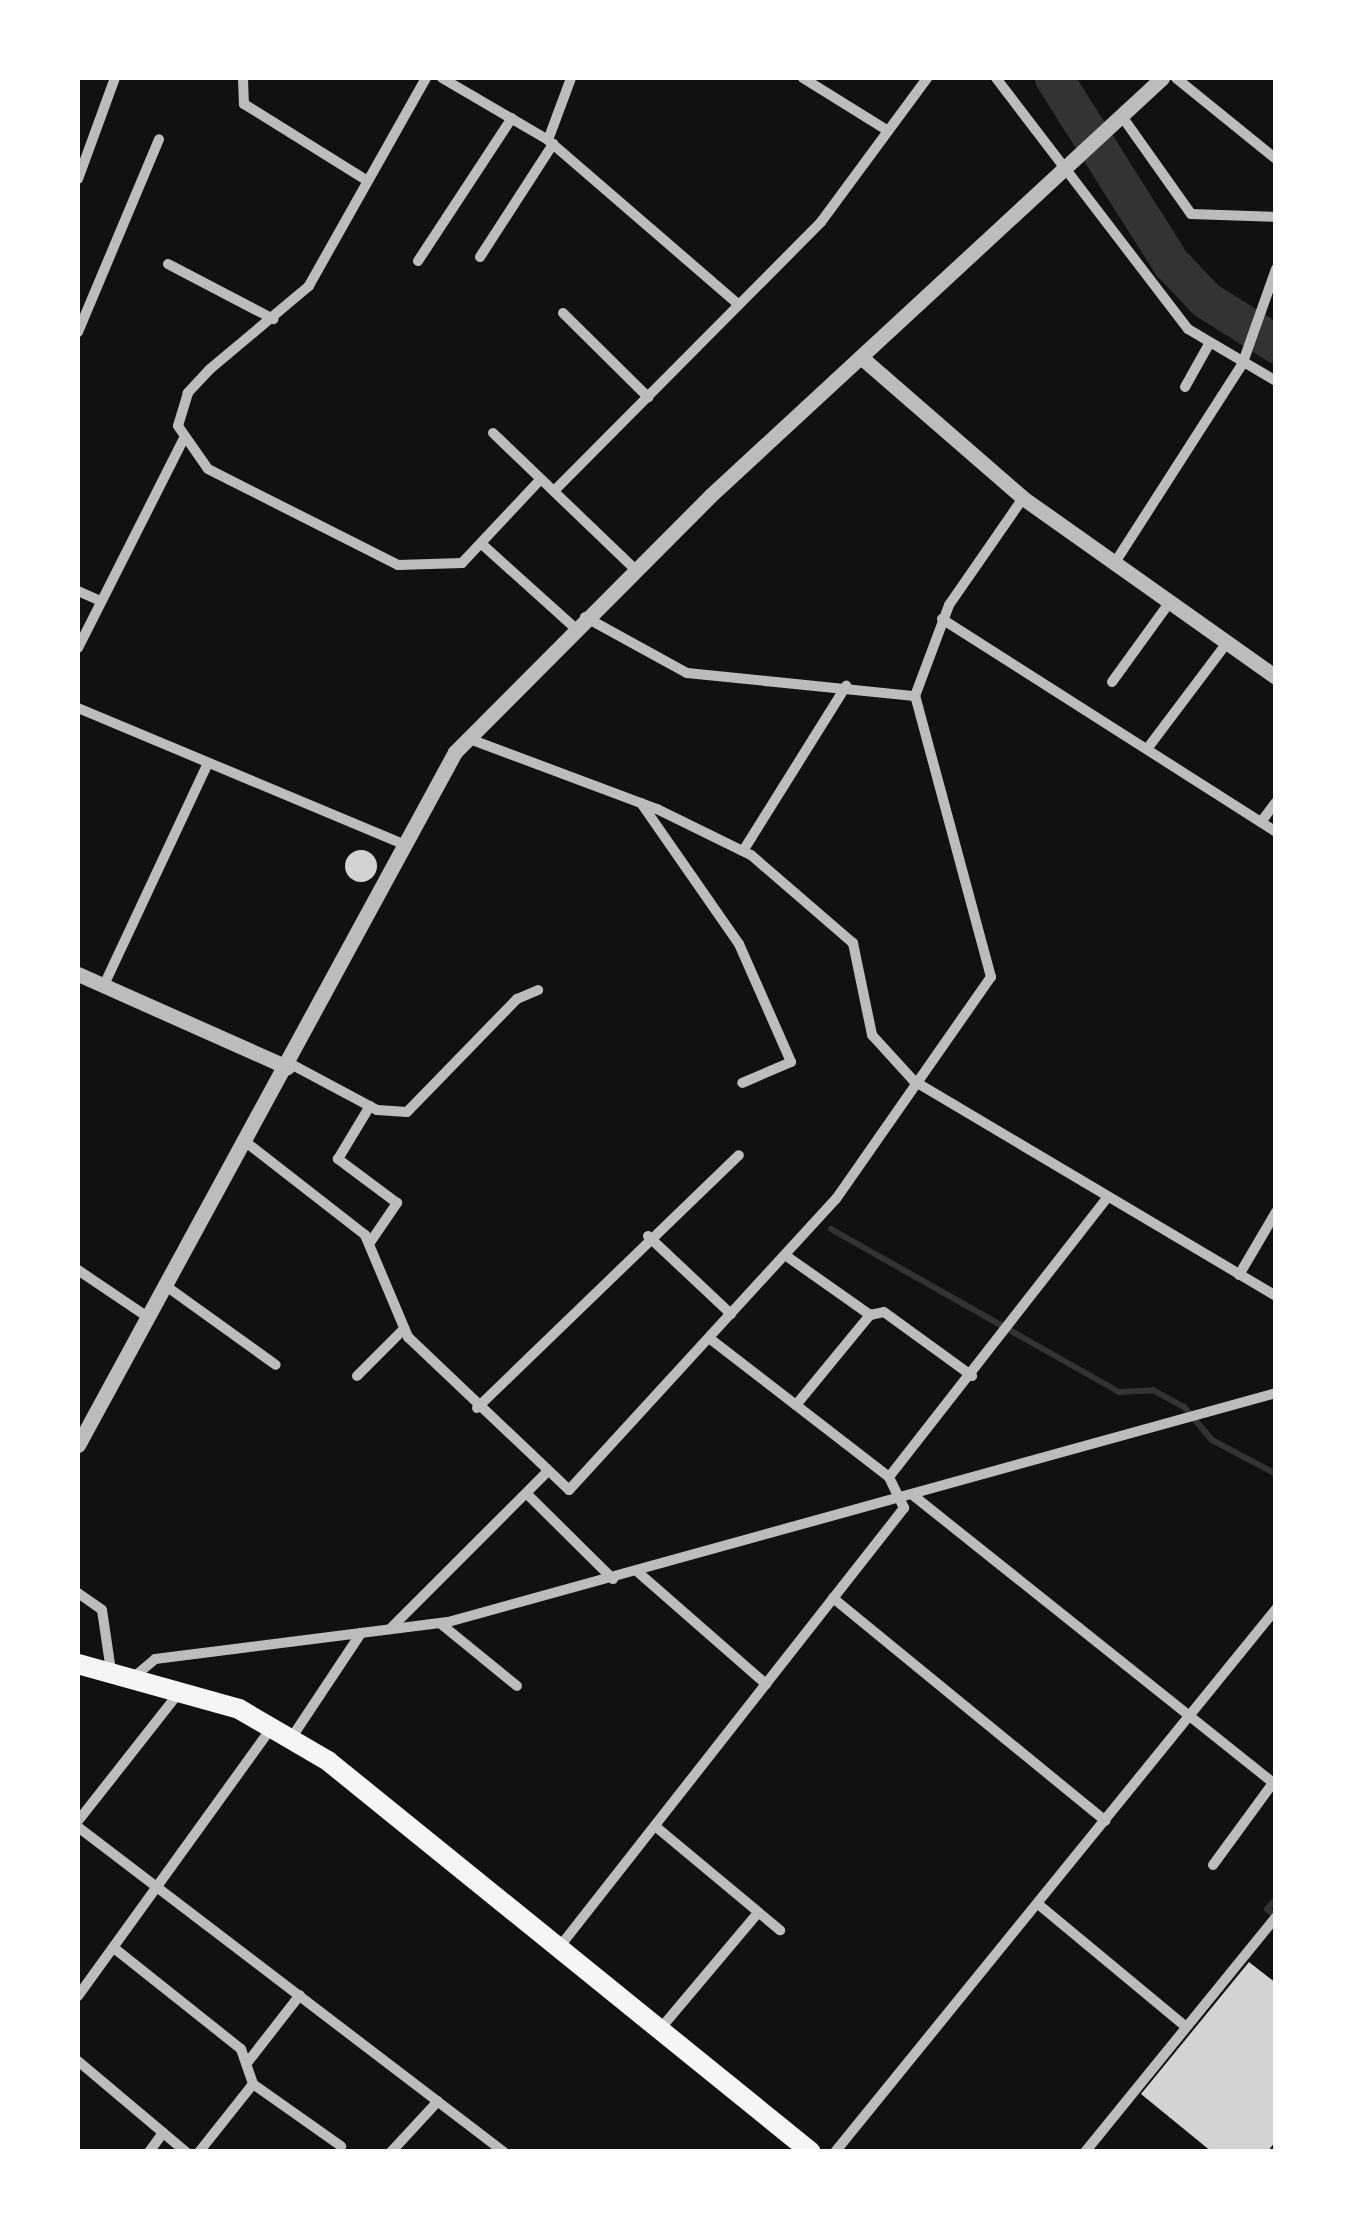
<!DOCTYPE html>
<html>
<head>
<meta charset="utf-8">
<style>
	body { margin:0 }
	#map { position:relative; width:1353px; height:2229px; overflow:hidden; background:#111; font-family:"PT Sans Narrow",sans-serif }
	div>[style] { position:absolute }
	.stream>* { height:6px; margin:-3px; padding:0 3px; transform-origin:3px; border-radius:3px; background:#333 }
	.river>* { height:38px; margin:-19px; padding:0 19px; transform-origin:19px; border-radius:19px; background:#333 }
	.building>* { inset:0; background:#d3d3d3 }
	.round { border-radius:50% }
	.minor>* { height:10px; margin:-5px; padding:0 5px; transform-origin:5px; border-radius:5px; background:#bcbcbc }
	.tertiary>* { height:15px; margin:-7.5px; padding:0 7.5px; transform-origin:7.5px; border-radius:7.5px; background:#bcbcbc }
	.primary>* { height:20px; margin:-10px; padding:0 10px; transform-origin:10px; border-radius:10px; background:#f5f5f5 }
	span { translate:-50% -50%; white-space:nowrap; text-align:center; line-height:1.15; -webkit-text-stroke:9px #fff; paint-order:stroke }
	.frame { position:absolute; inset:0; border:80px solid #fff; pointer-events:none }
</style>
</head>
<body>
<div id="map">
	<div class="stream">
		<i style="left:831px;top:1229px;width:331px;rotate:29.5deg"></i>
		<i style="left:1119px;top:1392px;width:34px;rotate:-3deg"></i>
		<i style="left:1153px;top:1390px;width:35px;rotate:29deg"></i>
		<i style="left:1184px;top:1407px;width:43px;rotate:49.7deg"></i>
		<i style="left:1212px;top:1440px;width:72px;rotate:28deg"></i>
		<i style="left:1276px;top:1899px;width:13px;rotate:132deg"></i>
		<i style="left:1267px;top:1909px;width:12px;rotate:42deg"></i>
	</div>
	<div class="river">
		<i style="left:1054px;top:78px;width:219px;rotate:57.7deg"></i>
		<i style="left:1171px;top:263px;width:51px;rotate:46.6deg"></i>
		<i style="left:1206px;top:300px;width:83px;rotate:32.2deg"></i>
	</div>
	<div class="building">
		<i class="round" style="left:345px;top:850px;width:32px;height:32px"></i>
		<i style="clip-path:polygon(1249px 1962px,1276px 1983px,1276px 2141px,1267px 2152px,1212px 2152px,1141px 2094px)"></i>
	</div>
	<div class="minor">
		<i style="left:243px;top:78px;width:26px;rotate:88deg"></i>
		<i style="left:244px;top:104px;width:140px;rotate:31.9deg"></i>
		<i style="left:426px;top:78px;width:239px;rotate:119.4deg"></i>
		<i style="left:309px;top:286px;width:129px;rotate:140deg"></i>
		<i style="left:210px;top:369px;width:33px;rotate:133deg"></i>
		<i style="left:188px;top:393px;width:34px;rotate:107deg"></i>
		<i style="left:178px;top:426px;width:52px;rotate:55.1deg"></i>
		<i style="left:208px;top:469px;width:213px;rotate:26.8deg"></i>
		<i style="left:398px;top:565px;width:64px;rotate:-1.8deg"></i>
		<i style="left:462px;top:563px;width:115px;rotate:-46.8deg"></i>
		<i style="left:442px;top:78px;width:123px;rotate:30.3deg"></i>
		<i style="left:548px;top:140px;width:252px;rotate:40.8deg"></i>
		<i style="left:803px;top:78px;width:100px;rotate:31.9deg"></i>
		<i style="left:996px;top:78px;width:316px;rotate:52.6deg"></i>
		<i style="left:1188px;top:329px;width:102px;rotate:30.6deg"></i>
		<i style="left:1176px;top:78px;width:129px;rotate:39deg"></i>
		<i style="left:1121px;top:115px;width:121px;rotate:54.7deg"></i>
		<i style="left:1191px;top:214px;width:85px;rotate:2deg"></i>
		<i style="left:548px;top:140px;width:66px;rotate:-69.6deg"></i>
		<i style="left:78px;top:179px;width:108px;rotate:-69.9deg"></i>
		<i style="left:480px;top:257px;width:135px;rotate:-57.1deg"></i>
		<i style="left:418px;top:261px;width:171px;rotate:-56.7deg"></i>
		<i style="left:168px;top:264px;width:119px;rotate:27.6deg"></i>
		<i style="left:563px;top:313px;width:120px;rotate:44.7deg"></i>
		<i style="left:78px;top:332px;width:209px;rotate:-67.2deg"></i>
		<i style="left:1185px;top:387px;width:49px;rotate:-60.8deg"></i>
		<i style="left:493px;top:433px;width:198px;rotate:43.8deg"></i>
		<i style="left:554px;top:491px;width:379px;rotate:-45.2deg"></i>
		<i style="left:821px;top:222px;width:179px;rotate:-53.6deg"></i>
		<i style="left:484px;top:546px;width:121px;rotate:42deg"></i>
		<i style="left:1114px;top:564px;width:237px;rotate:-57.3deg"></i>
		<i style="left:1242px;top:365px;width:102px;rotate:-70.5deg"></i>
		<i style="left:78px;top:591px;width:24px;rotate:24deg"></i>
		<i style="left:585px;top:617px;width:116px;rotate:28.8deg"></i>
		<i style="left:687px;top:673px;width:229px;rotate:5.8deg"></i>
		<i style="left:942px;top:619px;width:396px;rotate:32.5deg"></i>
		<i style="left:78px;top:648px;width:233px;rotate:-63.2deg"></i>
		<i style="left:1112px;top:682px;width:99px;rotate:-54.1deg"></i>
		<i style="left:78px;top:708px;width:352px;rotate:22.7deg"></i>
		<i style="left:467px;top:738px;width:203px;rotate:20.5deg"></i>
		<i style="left:657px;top:809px;width:105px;rotate:26.1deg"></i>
		<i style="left:751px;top:855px;width:135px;rotate:40.8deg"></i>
		<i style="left:853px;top:943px;width:94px;rotate:78.3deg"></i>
		<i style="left:872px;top:1035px;width:62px;rotate:47.6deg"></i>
		<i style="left:914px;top:1081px;width:421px;rotate:30.7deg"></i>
		<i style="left:1147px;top:749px;width:133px;rotate:-53deg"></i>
		<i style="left:641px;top:803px;width:172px;rotate:55.2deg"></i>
		<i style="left:739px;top:944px;width:129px;rotate:66.2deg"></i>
		<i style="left:791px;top:1062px;width:53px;rotate:156.8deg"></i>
		<i style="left:1261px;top:822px;width:25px;rotate:-53deg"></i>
		<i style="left:743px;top:851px;width:195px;rotate:-58deg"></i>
		<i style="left:104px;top:985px;width:245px;rotate:-64.9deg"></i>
		<i style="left:289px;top:1063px;width:100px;rotate:28.1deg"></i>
		<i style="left:377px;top:1110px;width:30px;rotate:4deg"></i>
		<i style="left:407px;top:1112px;width:158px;rotate:-45.8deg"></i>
		<i style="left:517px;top:999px;width:23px;rotate:-23deg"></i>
		<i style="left:247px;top:1143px;width:150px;rotate:37.9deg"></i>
		<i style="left:365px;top:1235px;width:111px;rotate:67.1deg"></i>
		<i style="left:408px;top:1337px;width:222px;rotate:43.5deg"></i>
		<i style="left:569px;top:1490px;width:395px;rotate:-47.5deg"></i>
		<i style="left:836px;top:1199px;width:271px;rotate:-55.1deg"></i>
		<i style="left:991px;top:977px;width:291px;rotate:-105.1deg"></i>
		<i style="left:915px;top:696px;width:97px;rotate:-69.5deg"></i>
		<i style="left:949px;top:605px;width:130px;rotate:-55.3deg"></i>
		<i style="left:648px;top:1236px;width:114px;rotate:43.2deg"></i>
		<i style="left:369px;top:1244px;width:50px;rotate:-55.7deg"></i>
		<i style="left:397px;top:1203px;width:74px;rotate:-143.3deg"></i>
		<i style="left:338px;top:1159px;width:62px;rotate:-58.9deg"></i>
		<i style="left:785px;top:1255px;width:104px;rotate:35.2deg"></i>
		<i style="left:78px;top:1270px;width:82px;rotate:34.1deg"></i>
		<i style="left:1239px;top:1275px;width:73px;rotate:-59.6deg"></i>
		<i style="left:166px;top:1286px;width:135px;rotate:35.7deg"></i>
		<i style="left:357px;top:1376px;width:66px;rotate:-45deg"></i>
		<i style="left:796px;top:1405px;width:117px;rotate:-50.6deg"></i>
		<i style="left:870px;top:1315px;width:14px;rotate:-12deg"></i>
		<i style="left:884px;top:1312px;width:109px;rotate:36deg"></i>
		<i style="left:477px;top:1408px;width:364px;rotate:-44deg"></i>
		<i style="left:889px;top:1477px;width:355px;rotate:-52deg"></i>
		<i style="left:527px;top:1494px;width:121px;rotate:44.7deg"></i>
		<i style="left:914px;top:1496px;width:463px;rotate:38.6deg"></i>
		<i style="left:639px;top:1573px;width:169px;rotate:41.2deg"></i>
		<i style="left:78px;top:1593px;width:29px;rotate:35deg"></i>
		<i style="left:102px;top:1610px;width:62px;rotate:81.6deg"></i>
		<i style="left:833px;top:1598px;width:352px;rotate:39.3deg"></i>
		<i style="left:441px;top:1624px;width:98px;rotate:39.2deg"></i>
		<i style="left:392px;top:1627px;width:216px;rotate:-45deg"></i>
		<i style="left:135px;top:1676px;width:26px;rotate:-40deg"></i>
		<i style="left:155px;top:1659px;width:295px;rotate:-7.2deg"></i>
		<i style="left:448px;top:1622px;width:859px;rotate:-15.46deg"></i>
		<i style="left:292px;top:1737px;width:125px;rotate:-56.4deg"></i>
		<i style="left:78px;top:1821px;width:167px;rotate:-51.8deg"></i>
		<i style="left:655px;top:1826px;width:163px;rotate:39.8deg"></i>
		<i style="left:78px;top:1827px;width:536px;rotate:37.34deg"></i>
		<i style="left:1213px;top:1865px;width:102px;rotate:-53.8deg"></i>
		<i style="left:1038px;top:1904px;width:192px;rotate:39.7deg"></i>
		<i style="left:561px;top:1945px;width:556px;rotate:-51.87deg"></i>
		<i style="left:904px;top:1508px;width:34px;rotate:-116deg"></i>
		<i style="left:889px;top:1477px;width:227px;rotate:-142.3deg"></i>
		<i style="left:114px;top:1948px;width:162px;rotate:38.5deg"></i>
		<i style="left:241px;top:2049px;width:37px;rotate:71deg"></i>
		<i style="left:253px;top:2084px;width:108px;rotate:35.2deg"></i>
		<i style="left:78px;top:1996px;width:333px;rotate:-54.2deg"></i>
		<i style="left:661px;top:2028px;width:150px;rotate:-49.9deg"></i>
		<i style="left:78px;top:2061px;width:141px;rotate:40.1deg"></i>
		<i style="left:247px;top:2063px;width:86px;rotate:-52.1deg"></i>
		<i style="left:149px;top:2152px;width:24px;rotate:-54deg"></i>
		<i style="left:199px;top:2152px;width:87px;rotate:-51.5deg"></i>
		<i style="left:391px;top:2152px;width:69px;rotate:-47.3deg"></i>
		<i style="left:835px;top:2152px;width:700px;rotate:-50.92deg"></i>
		<i style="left:1085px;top:2152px;width:303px;rotate:-50.9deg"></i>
	</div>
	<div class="tertiary">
		<i style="left:862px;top:358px;width:213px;rotate:41deg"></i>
		<i style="left:1023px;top:498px;width:310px;rotate:35.3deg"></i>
		<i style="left:78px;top:974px;width:229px;rotate:24deg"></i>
		<i style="left:78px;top:1445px;width:789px;rotate:-61.45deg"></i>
		<i style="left:455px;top:752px;width:361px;rotate:-45.1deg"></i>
		<i style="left:710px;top:496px;width:616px;rotate:-42.76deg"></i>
	</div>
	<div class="primary">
		<i style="left:78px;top:1664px;width:167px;rotate:15.6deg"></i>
		<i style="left:239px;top:1709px;width:103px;rotate:30.3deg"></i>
		<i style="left:328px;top:1761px;width:621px;rotate:38.99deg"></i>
	</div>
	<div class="frame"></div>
</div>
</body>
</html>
